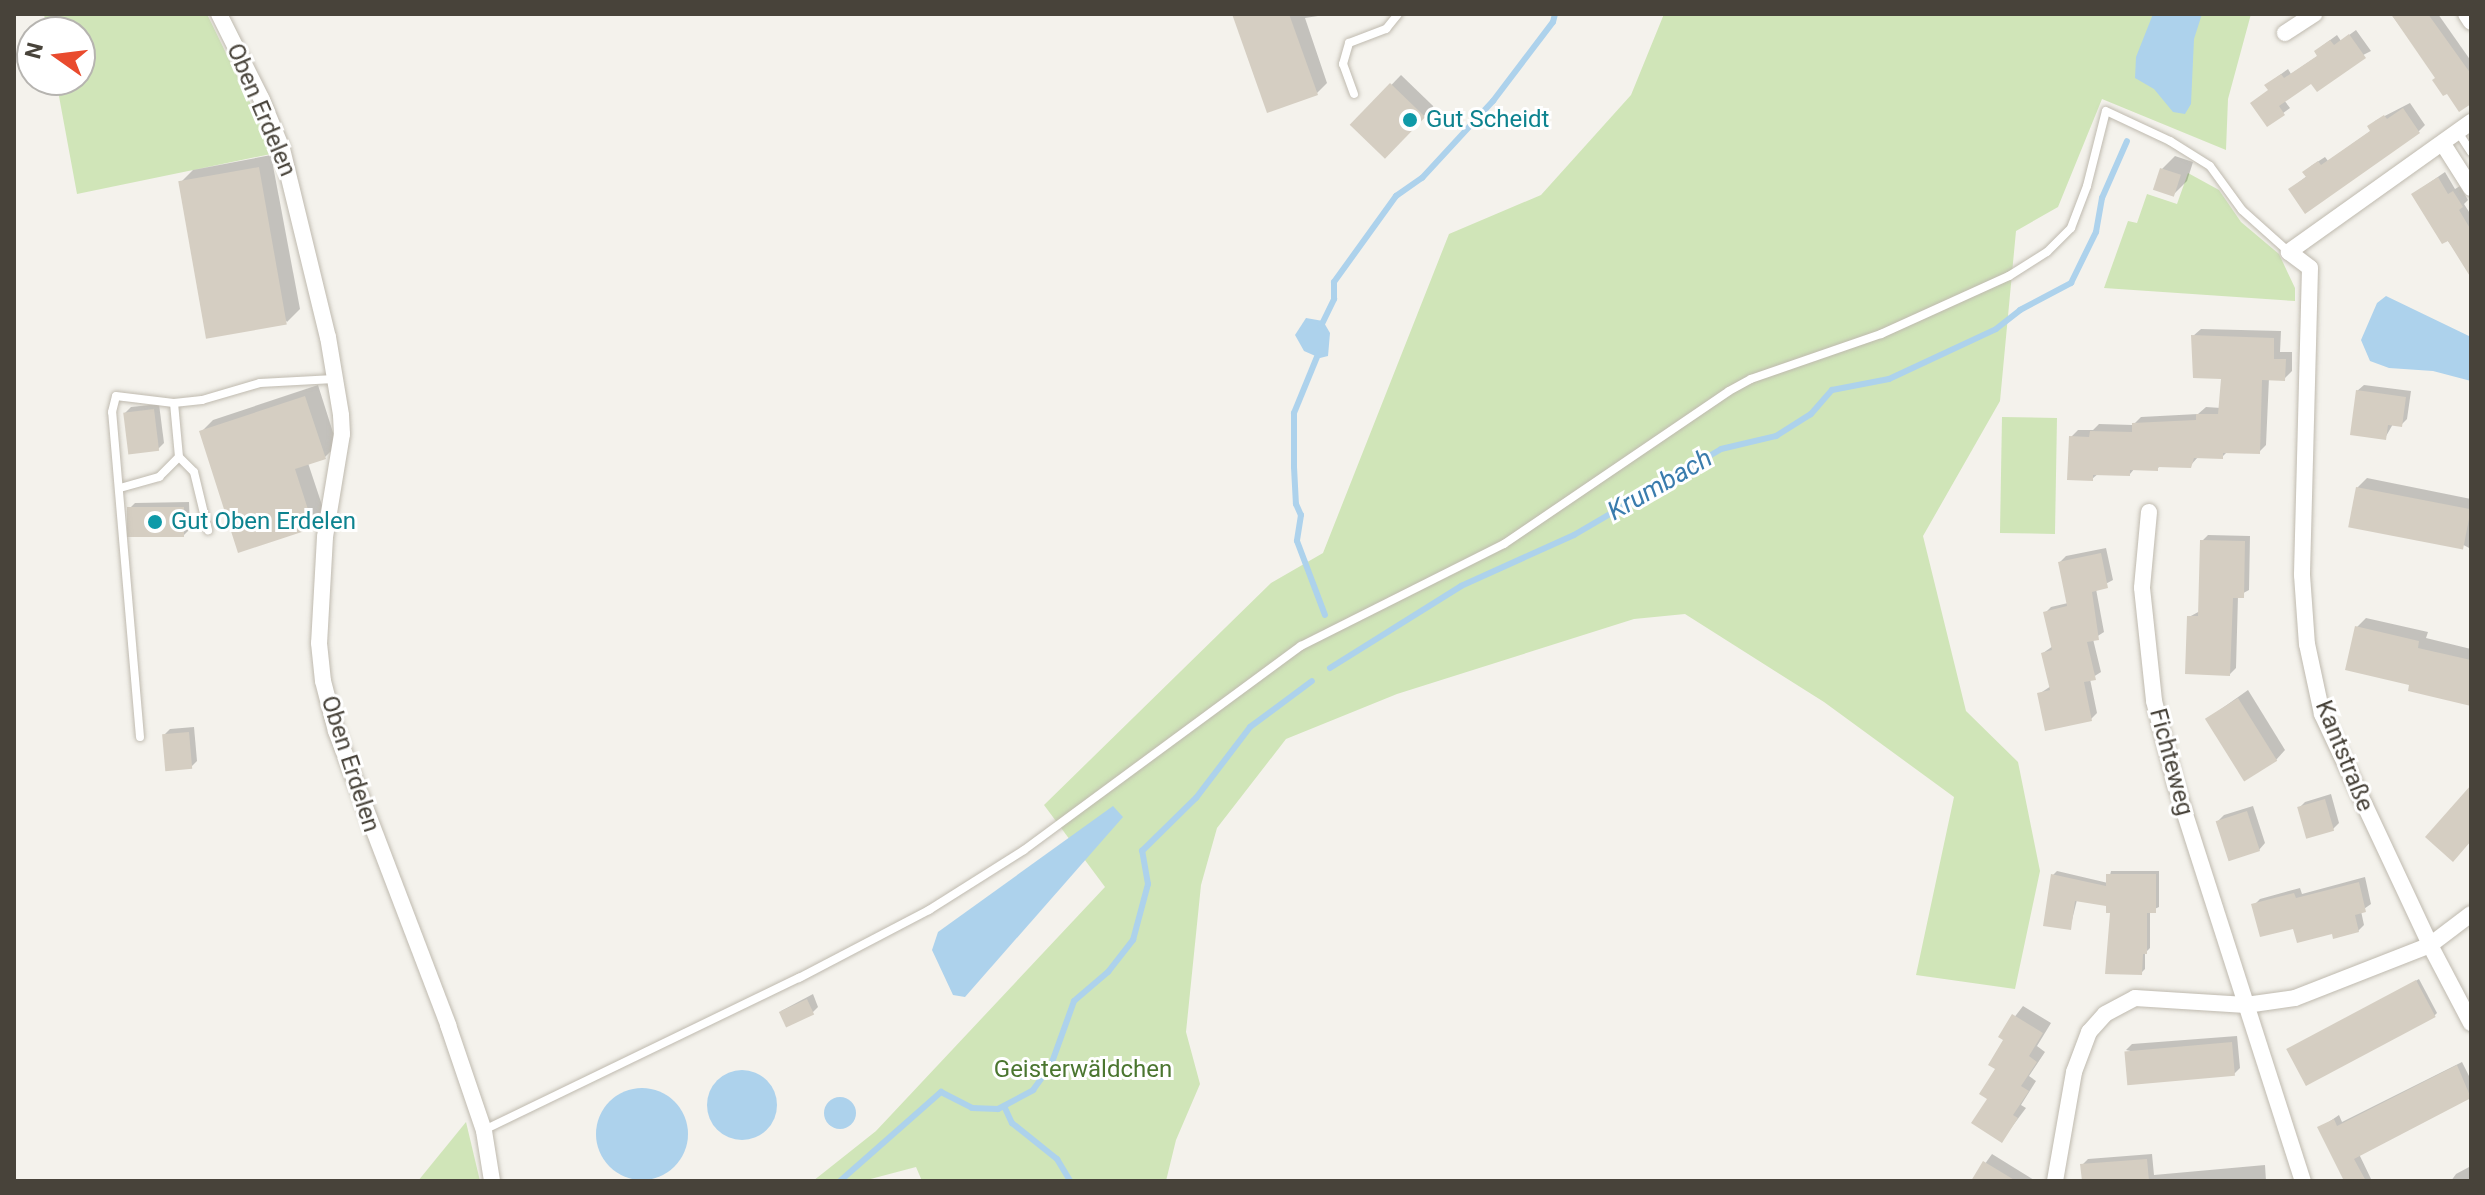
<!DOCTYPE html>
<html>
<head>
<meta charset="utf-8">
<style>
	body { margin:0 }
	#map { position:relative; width:2485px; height:1195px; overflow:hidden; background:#f4f2ec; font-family:Roboto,sans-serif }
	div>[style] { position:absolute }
	.green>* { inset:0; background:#d0e5b8; transform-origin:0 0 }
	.water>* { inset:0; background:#add2ec }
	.round { border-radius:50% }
	.shadow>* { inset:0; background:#0003; transform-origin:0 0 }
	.stream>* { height:6px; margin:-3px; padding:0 3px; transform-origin:3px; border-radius:3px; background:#add2ec }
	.building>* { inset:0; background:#d5cec2; transform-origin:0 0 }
	.roads { filter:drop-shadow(0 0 2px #bfbaaf) drop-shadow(0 0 2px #bfbaaf) }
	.lane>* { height:8px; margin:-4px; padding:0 4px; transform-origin:4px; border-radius:4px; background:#fff }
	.street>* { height:16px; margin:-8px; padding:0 8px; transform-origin:8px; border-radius:8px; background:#fff }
	.dots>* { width:22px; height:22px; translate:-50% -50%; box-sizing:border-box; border:4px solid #fff; border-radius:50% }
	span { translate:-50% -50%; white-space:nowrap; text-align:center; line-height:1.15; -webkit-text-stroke:6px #fff; paint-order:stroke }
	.street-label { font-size:24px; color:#48433a }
	.culture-label { font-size:24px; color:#0d838f }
	.left { translate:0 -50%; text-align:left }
	.park-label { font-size:24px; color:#4b7630 }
	.water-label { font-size:26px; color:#3a7cad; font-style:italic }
	.frame { position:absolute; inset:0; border:16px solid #48433a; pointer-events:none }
	.north { position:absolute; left:16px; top:16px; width:80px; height:80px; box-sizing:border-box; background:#fff; border:2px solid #b6b4b0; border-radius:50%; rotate:284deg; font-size:22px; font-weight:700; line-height:32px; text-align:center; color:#48433a }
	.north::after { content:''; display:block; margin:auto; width:28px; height:36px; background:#e94b2e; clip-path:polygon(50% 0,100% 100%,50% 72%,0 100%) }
</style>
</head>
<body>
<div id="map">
	<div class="green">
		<i style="clip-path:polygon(44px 14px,207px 14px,263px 129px,271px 154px,77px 194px,56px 80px,80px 80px,80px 32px,47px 32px)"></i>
		<i style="clip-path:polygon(1664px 14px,2251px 14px,2228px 99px,2226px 150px,2102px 99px,2058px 207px,2016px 231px,2000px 401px,1923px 536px,1966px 711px,2018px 762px,2040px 871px,2015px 989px,1916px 975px,1954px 797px,1824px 702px,1685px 614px,1634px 619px,1397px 694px,1286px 739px,1217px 828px,1201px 885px,1186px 1032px,1200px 1084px,1176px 1140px,1166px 1181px,922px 1181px,916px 1167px,863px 1181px,813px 1181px,876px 1131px,1105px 887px,1044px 805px,1271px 583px,1323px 553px,1449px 234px,1541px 195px,1631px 95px)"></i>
		<i style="clip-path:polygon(2188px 173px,2219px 190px,2241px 222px,2279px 254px,2295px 288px,2295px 301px,2104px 288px,2128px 221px,2137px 223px,2147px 194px,2177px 204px)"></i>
		<i style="left:2002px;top:417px;width:55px;height:116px;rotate:1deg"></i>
		<i style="clip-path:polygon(466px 1122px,480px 1181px,418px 1181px)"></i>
	</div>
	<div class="water">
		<i style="clip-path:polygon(2153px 14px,2202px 14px,2194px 39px,2191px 104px,2185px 114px,2173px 112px,2154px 89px,2135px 78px,2136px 57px)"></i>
		<i style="clip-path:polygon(2386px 296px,2471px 337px,2471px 381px,2433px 371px,2389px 368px,2370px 361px,2361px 340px,2377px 303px)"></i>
		<i style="clip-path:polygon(1306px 318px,1323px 321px,1330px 333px,1328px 356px,1320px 358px,1304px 351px,1295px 335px)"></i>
		<i style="clip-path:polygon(1113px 806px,1123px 817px,965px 997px,953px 995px,932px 950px,938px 932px)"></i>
		<i class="round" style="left:707px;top:1070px;width:70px;height:70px"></i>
		<i class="round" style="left:596px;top:1088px;width:92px;height:92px"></i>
		<i class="round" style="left:824px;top:1097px;width:32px;height:32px"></i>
	</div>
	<div class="shadow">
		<i style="clip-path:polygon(1235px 14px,1331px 14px,1305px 18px,1327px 83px,1317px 93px)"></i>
		<i style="clip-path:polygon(2391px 14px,2438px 14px,2471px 61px,2471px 102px,2437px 77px)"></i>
		<i style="clip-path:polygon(2356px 30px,2371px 51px,2312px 81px,2284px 100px,2290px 108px,2268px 124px,2273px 80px,2288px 69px,2291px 74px,2319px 55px,2322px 46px,2337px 35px,2341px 41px)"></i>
		<i style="left:1401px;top:75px;width:45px;height:69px;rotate:44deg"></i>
		<i style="clip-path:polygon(2410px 103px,2425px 125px,2419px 131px,2290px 189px,2307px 176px,2311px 166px,2325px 157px,2328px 161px,2372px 130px,2375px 121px)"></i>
		<i style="clip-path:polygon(271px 155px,300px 309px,287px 322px,180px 183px,193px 170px)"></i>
		<i style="clip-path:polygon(2175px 156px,2193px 162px,2187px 181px,2174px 194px,2162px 169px)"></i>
		<i style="clip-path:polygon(2445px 172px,2455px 189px,2460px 186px,2468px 200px,2464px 204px,2471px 215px,2471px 272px,2413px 194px)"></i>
		<i style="clip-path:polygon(2201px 329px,2281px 331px,2280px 352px,2292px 352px,2292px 371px,2284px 379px,2269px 378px,2266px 445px,2259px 452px,2228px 451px,2222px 457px,2198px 457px,2190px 466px,2161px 465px,2157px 469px,2135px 468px,2130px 474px,2099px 473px,2092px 479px,2071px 437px,2078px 430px,2093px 430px,2099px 424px,2133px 425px,2141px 417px,2198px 414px,2206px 407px,2221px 408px,2223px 377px,2193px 336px)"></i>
		<i style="clip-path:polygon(318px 385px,337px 445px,325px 457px,308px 463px,325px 514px,313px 526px,201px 432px,213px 420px)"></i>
		<i style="clip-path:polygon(2364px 385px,2411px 391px,2407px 419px,2401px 425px,2393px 424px,2385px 438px,2357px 391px)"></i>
		<i style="clip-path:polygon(159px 404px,164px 443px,158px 449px,125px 413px,131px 407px)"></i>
		<i style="clip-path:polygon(2367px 478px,2471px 499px,2471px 549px,2357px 488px)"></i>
		<i style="clip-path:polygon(189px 502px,190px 529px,184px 535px,129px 509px,135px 503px)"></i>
		<i style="clip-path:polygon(2208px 535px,2250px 536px,2249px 590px,2238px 596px,2236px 668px,2230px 674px,2189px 617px,2200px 611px,2202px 541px)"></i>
		<i style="clip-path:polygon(2106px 548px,2113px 580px,2096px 589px,2104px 632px,2093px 639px,2101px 672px,2090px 679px,2097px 713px,2091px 719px,2039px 694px,2051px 686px,2043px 653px,2053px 646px,2045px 613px,2051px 607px,2068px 603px,2060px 562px,2066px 556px)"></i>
		<i style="clip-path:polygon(2366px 618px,2428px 632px,2426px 638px,2471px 649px,2471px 704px,2412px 683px,2357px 627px)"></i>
		<i style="clip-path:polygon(2248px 690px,2285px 750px,2276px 760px,2207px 719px)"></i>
		<i style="clip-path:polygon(194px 727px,197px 761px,191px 767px,164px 735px,170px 729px)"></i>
		<i style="clip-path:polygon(2331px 794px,2339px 823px,2333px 829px,2299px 808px,2305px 802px)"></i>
		<i style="clip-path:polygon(2253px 806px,2265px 843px,2259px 850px,2218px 821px,2224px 815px)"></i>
		<i style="clip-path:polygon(2057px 871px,2108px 883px,2111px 871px,2159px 871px,2159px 907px,2150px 911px,2150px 948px,2145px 953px,2145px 969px,2141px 973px,2108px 905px,2077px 900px,2070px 928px,2053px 875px)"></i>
		<i style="clip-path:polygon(2365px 877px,2371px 904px,2361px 911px,2364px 925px,2358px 931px,2295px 926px,2254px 905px,2260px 899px,2300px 888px,2302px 894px)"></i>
		<i style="clip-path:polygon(2419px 979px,2437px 1013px,2434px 1016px,2293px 1050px)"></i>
		<i style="clip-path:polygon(813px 994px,818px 1007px,812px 1013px,781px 1011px)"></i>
		<i style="clip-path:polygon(2023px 1006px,2051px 1023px,2037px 1046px,2045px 1052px,2029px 1076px,2036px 1081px,2021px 1105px,2026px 1108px,2002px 1140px,1989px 1098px,2006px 1040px,2000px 1036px)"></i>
		<i style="clip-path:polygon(2237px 1036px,2240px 1068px,2234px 1074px,2126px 1050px,2132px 1044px)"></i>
		<i style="clip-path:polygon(2462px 1062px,2471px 1080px,2471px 1096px,2359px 1154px,2372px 1181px,2347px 1181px,2320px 1128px,2339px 1115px,2342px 1122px)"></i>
		<i style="clip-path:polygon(1992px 1154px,2034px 1180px,2033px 1181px,1986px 1181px,1977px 1175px)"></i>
		<i style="clip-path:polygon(2152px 1154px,2154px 1175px,2265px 1165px,2266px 1181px,2084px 1181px,2082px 1165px,2088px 1159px)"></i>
		<i style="clip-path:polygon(2471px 1166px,2471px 1181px,2451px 1181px,2456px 1174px)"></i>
	</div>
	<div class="stream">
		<i style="left:1321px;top:326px;width:30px;rotate:-64deg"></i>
		<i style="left:1334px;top:299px;width:17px;rotate:-90deg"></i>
		<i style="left:1334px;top:282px;width:106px;rotate:-54.2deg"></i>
		<i style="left:1396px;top:196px;width:32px;rotate:-35deg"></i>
		<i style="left:1422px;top:178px;width:105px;rotate:-47.3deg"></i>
		<i style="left:1493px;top:101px;width:99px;rotate:-52.8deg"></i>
		<i style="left:1553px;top:22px;width:8px;rotate:-76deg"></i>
		<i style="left:1319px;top:352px;width:66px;rotate:112.3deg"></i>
		<i style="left:1294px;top:413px;width:54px;rotate:90deg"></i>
		<i style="left:1294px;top:467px;width:37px;rotate:87deg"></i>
		<i style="left:1296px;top:504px;width:12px;rotate:66deg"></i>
		<i style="left:1301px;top:515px;width:26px;rotate:99deg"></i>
		<i style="left:1297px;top:541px;width:79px;rotate:69.3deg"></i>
		<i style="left:1330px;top:668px;width:155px;rotate:-32deg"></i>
		<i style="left:1461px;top:586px;width:124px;rotate:-24.3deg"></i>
		<i style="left:1574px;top:535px;width:170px;rotate:-30.3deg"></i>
		<i style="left:1721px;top:449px;width:57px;rotate:-13.3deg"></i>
		<i style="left:1776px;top:436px;width:41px;rotate:-32.2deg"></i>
		<i style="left:1811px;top:414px;width:32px;rotate:-49deg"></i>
		<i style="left:1832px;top:390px;width:58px;rotate:-10.9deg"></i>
		<i style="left:1889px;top:379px;width:118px;rotate:-25deg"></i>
		<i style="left:1996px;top:329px;width:31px;rotate:-38deg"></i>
		<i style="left:2020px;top:310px;width:58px;rotate:-27.9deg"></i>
		<i style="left:2071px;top:283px;width:57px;rotate:-63.9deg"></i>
		<i style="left:2096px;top:232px;width:35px;rotate:-80deg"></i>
		<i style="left:2102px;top:198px;width:62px;rotate:-66.3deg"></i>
		<i style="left:1004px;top:1106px;width:19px;rotate:65deg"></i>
		<i style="left:1012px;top:1123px;width:58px;rotate:38.7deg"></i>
		<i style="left:1057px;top:1159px;width:26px;rotate:59deg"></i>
		<i style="left:840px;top:1181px;width:135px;rotate:-41.4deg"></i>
		<i style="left:941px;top:1092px;width:35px;rotate:27deg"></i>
		<i style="left:972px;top:1108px;width:26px;rotate:2deg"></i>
		<i style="left:998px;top:1109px;width:40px;rotate:-28deg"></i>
		<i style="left:1033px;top:1090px;width:31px;rotate:-54deg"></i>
		<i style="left:1051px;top:1065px;width:68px;rotate:-70.2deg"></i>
		<i style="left:1074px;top:1001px;width:45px;rotate:-40.5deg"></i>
		<i style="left:1108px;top:972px;width:41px;rotate:-52deg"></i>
		<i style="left:1133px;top:940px;width:58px;rotate:-75deg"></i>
		<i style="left:1148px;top:884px;width:34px;rotate:-100deg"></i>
		<i style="left:1142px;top:851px;width:76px;rotate:-44.5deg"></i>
		<i style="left:1196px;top:798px;width:89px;rotate:-52.7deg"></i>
		<i style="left:1250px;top:727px;width:77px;rotate:-36.6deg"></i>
	</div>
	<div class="building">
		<i style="clip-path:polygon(1232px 14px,1289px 14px,1318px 95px,1267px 113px)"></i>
		<i style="clip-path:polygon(2391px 14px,2428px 14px,2471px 74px,2471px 104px,2459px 112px,2447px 94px,2443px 96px,2432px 80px,2435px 78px)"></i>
		<i style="clip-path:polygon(2349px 34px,2366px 58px,2317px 92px,2311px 84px,2279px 106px,2285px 115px,2267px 127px,2250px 103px,2268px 90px,2264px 85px,2281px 74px,2284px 78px,2317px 56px,2314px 51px,2330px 40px,2334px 45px)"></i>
		<i style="left:1390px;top:83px;width:49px;height:58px;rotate:44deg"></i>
		<i style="clip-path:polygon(2403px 108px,2420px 133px,2305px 214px,2288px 189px,2306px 177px,2302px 172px,2318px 161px,2321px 165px,2347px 147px,2370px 131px,2367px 126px,2384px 115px,2387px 119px)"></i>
		<i style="left:259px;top:167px;width:160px;height:82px;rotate:80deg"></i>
		<i style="left:2160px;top:168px;width:22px;height:23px;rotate:18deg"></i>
		<i style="clip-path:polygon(2438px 177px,2448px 194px,2453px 191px,2463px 207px,2459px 210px,2471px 230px,2471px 278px,2448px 241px,2442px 244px,2411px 194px)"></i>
		<i style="clip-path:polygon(2191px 335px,2274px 338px,2274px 359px,2286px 359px,2285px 381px,2262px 380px,2260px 454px,2223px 453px,2223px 459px,2194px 458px,2191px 468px,2158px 467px,2158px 471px,2130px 470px,2130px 476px,2093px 475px,2093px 481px,2067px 480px,2069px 436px,2089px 437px,2090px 431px,2132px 432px,2132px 423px,2196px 420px,2196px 414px,2218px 414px,2221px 379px,2193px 378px)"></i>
		<i style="clip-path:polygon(2356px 390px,2406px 397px,2402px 427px,2388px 425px,2386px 440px,2350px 435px)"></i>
		<i style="clip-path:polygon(305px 396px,326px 459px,295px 469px,314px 528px,238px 553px,199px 431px)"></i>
		<i style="left:154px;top:409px;width:42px;height:31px;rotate:83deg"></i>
		<i style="left:2356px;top:487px;width:117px;height:41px;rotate:11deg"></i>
		<i style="left:184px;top:507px;width:30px;height:57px;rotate:90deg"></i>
		<i style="clip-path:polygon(2200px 540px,2245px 541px,2244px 598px,2233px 598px,2230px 676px,2185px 674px,2187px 616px,2198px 616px)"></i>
		<i style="clip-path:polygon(2101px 553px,2108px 588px,2092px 592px,2099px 640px,2087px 642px,2096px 680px,2084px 682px,2092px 721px,2045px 731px,2037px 693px,2050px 690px,2041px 653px,2052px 650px,2043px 612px,2067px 606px,2058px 562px)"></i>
		<i style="clip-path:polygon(2355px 626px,2419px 641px,2418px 648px,2471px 660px,2471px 706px,2408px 691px,2409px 685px,2345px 670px)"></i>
		<i style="left:2238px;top:698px;width:74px;height:39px;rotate:58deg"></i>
		<i style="left:189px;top:732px;width:37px;height:27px;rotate:85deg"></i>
		<i style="clip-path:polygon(2471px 785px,2471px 841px,2453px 862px,2425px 837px)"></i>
		<i style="left:2325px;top:799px;width:33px;height:29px;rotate:74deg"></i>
		<i style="left:2247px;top:811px;width:42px;height:33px;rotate:72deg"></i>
		<i style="clip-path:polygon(2051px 874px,2106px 886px,2106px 874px,2156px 874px,2156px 913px,2147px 913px,2147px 954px,2143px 954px,2142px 975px,2105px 974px,2110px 913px,2106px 913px,2106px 906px,2075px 901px,2071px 930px,2043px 926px)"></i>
		<i style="clip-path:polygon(2359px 882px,2366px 912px,2355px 915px,2359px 932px,2333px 939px,2332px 934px,2297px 943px,2293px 929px,2260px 937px,2251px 904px,2294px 893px,2296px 898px)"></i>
		<i style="left:2416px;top:980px;width:42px;height:147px;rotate:62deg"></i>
		<i style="left:807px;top:999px;width:17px;height:31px;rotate:65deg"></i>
		<i style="clip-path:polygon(2012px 1014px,2043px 1033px,2029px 1056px,2037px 1062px,2021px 1086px,2029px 1091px,2013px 1115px,2018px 1118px,2002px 1143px,1971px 1123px,1987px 1099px,1979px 1094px,1995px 1069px,1988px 1065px,2003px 1040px,1998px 1037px)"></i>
		<i style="left:2232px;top:1042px;width:34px;height:108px;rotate:85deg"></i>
		<i style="clip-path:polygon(2457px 1065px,2471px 1098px,2354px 1159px,2366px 1181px,2344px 1181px,2317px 1127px,2334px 1119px,2337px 1126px)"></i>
		<i style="clip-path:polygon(2147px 1159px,2149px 1181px,2082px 1181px,2080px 1164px)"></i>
		<i style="clip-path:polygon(1983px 1161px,2016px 1181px,1971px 1181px)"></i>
	</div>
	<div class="roads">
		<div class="lane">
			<i style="left:1354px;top:94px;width:32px;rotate:-110deg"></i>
			<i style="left:1343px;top:64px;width:22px;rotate:-74deg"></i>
			<i style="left:1349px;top:43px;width:40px;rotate:-21deg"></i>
			<i style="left:1386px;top:29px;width:19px;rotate:-51deg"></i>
			<i style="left:2458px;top:132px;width:24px;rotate:57deg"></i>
			<i style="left:179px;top:457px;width:21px;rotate:45deg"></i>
			<i style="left:194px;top:472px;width:60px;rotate:76.4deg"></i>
			<i style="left:120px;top:488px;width:41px;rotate:-15.8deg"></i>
			<i style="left:159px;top:477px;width:28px;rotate:-45deg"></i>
			<i style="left:179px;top:457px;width:54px;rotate:-95.3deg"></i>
			<i style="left:140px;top:737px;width:326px;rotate:-94.9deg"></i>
			<i style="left:112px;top:412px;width:16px;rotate:-76deg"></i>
			<i style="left:116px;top:396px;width:58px;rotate:6.9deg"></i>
			<i style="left:174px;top:403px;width:28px;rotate:-6deg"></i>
			<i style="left:202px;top:400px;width:60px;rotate:-16.3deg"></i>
			<i style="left:260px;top:383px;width:74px;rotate:-3.1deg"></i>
			<i style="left:484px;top:1130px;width:350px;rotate:-25.8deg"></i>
			<i style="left:799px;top:978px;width:147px;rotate:-27.6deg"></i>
			<i style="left:929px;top:910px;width:112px;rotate:-32.3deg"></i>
			<i style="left:1024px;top:850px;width:344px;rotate:-36.4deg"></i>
			<i style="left:1301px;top:646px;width:227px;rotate:-26.7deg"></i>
			<i style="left:1504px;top:544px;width:272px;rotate:-34.2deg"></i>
			<i style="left:1729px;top:391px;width:25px;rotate:-29deg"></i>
			<i style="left:1751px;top:379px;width:138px;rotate:-19.1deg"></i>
			<i style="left:1881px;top:334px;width:141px;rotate:-24.4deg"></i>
			<i style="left:2009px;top:276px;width:45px;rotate:-32.3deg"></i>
			<i style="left:2047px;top:252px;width:34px;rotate:-45deg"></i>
			<i style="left:2071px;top:228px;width:45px;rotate:-69.1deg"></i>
			<i style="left:2087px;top:186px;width:77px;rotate:-75.8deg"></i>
			<i style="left:2106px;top:111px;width:71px;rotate:25.1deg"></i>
			<i style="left:2170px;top:141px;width:47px;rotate:32deg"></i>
			<i style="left:2210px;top:166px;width:54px;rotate:54deg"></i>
			<i style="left:2242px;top:210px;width:63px;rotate:41.8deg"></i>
		</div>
		<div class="street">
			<i style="left:219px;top:14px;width:94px;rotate:63.4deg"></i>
			<i style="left:261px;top:98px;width:55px;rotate:67.6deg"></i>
			<i style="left:282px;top:149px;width:194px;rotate:76.3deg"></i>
			<i style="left:328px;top:337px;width:79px;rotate:80.5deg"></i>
			<i style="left:341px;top:415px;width:19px;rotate:87deg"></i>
			<i style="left:342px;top:434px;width:104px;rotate:99.4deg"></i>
			<i style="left:325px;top:537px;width:106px;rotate:93.2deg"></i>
			<i style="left:319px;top:643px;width:38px;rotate:84deg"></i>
			<i style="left:323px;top:681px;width:52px;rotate:75.4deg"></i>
			<i style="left:336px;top:731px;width:315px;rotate:69.1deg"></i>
			<i style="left:448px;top:1025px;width:112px;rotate:71.2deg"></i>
			<i style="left:484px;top:1131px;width:51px;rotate:80.9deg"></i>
			<i style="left:2466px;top:14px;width:9px;rotate:58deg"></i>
			<i style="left:2285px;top:33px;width:35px;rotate:-33deg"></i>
			<i style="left:2471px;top:122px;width:224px;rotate:144.5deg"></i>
			<i style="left:2289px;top:252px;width:26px;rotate:37deg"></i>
			<i style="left:2310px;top:268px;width:307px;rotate:91.5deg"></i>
			<i style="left:2302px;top:575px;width:69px;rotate:85.9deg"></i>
			<i style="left:2307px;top:644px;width:72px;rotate:77.9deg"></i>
			<i style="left:2322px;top:714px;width:255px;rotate:64.9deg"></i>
			<i style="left:2430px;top:945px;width:88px;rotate:62.3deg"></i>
			<i style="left:2443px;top:144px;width:52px;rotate:57.5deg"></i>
			<i style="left:2149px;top:512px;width:76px;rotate:95.3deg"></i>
			<i style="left:2142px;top:588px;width:114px;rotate:83.9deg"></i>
			<i style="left:2154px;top:701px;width:88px;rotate:75.5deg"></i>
			<i style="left:2176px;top:786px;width:415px;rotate:72.2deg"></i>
			<i style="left:2055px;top:1181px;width:111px;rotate:-80.1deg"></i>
			<i style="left:2074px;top:1072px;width:43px;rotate:-69.4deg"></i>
			<i style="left:2089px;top:1032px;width:24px;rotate:-48deg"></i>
			<i style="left:2105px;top:1014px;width:34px;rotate:-28deg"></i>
			<i style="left:2135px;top:998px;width:111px;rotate:3.6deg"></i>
			<i style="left:2246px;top:1005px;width:49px;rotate:-8.1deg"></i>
			<i style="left:2295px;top:998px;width:145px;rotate:-21.4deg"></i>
			<i style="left:2430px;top:945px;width:51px;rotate:-37.1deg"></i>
		</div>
	</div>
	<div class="dots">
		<i style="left:1410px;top:120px;background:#0f9aa8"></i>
		<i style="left:155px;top:522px;background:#0f9aa8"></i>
	</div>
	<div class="street-label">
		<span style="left:261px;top:110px;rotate:67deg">Oben Erdelen</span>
		<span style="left:2344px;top:756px;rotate:68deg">Kantstraße</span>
		<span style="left:2171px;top:762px;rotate:75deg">Fichteweg</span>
		<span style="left:350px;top:764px;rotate:72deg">Oben Erdelen</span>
	</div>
	<div class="culture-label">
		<span class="left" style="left:1426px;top:120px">Gut Scheidt</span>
		<span class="left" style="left:171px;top:522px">Gut Oben Erdelen</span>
	</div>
	<div class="park-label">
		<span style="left:1083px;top:1070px">Geisterwäldchen</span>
	</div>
	<div class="water-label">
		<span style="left:1660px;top:485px;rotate:-30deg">Krumbach</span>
	</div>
	<div class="frame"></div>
	<div class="north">N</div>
</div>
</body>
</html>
